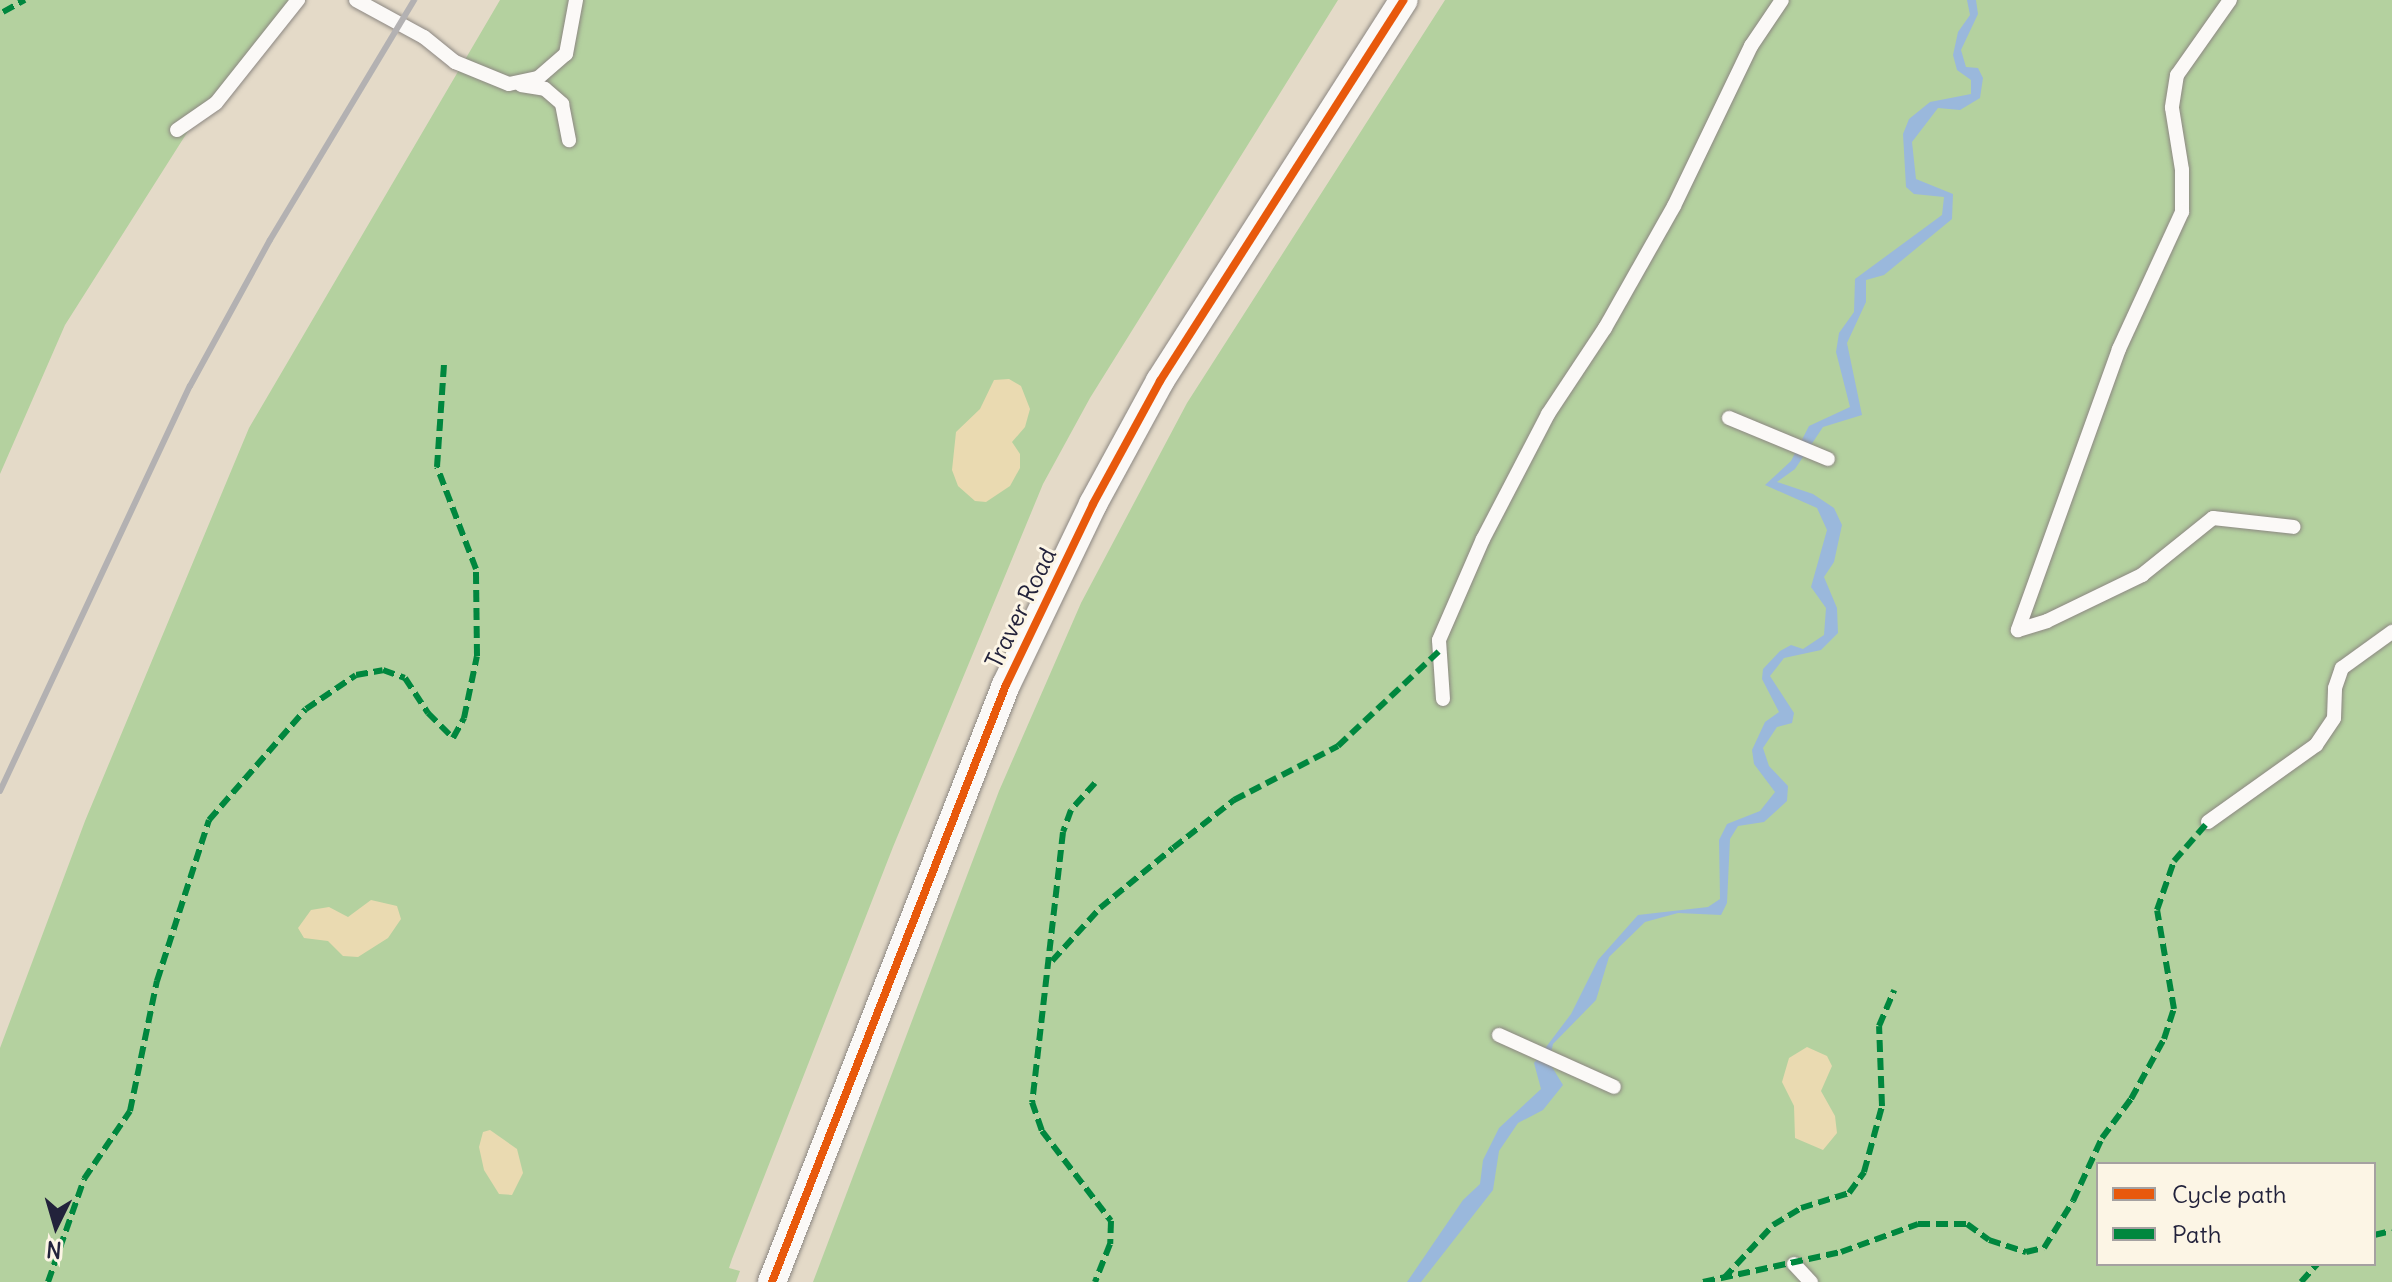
<!DOCTYPE html>
<html>
<head>
<meta charset="utf-8">
<style>
	body { margin:0 }
	#map { position:relative; width:2392px; height:1282px; overflow:hidden; background:#e4dac8; font-family:Delius,sans-serif }
	div>[style] { position:absolute }
	.green>* { inset:0; background:#b4d19f }
	.sand>* { inset:0; background:#eadab1 }
	.water>* { inset:0; background:#9ab8dc }
	.roads { filter:drop-shadow(0 0 2px #8c8782) drop-shadow(0 0 2px #8c8782) }
	.service>* { height:14px; margin:-7px; padding:0 7px; transform-origin:7px; border-radius:7px; background:#fbf9f7 }
	.minor>* { height:28px; margin:-14px; padding:0 14px; transform-origin:14px; border-radius:14px; background:#fbf9f7 }
	.rail>* { height:6px; margin:-3px; padding:0 3px; transform-origin:3px; border-radius:3px; background:#b3b1b2 }
	.quiet>* { height:6px; margin-top:-3px; transform-origin:0; background:repeating-linear-gradient(90deg,#00873e 0 12px,transparent 0 18px) }
	.cycleway>* { height:8px; margin:-4px; padding:0 4px; transform-origin:4px; border-radius:4px; background:#e8590c }
	span { translate:-50% -50%; white-space:nowrap; text-align:center; line-height:1.15; -webkit-text-stroke:6px #fcf5e5; paint-order:stroke }
	.street-label { font-size:24px; color:#22223b }
	.legend { position:absolute; left:2096px; top:1162px; width:280px; height:104px; box-sizing:border-box; background:#fcf5e5; border:2px solid #a5a1a1; margin:0; padding:10px 14px; list-style:none; font-size:24px; color:#22223b }
	.legend li { display:flex; align-items:center; gap:16px; height:40px }
	.legend b { width:40px; border:2px solid #a5a1a1 }
	.north { position:absolute; left:16px; top:1186px; width:80px; height:80px; -webkit-text-stroke:6px #fcf5e5; paint-order:stroke; rotate:185deg; font-size:22px; font-weight:700; line-height:32px; text-align:center; color:#22223b }
	.north::after { content:''; display:block; margin:auto; width:28px; height:36px; background:#22223b; clip-path:polygon(50% 0,100% 100%,50% 72%,0 100%) }
</style>
</head>
<body>
<div id="map">
	<div class="green">
		<i style="clip-path:polygon(0 0,294px 0,190px 128px,65px 325px,0 474px)"></i>
		<i style="clip-path:polygon(500px 0,1338px 0,1090px 398px,1043px 484px,893px 847px,732px 1259px,729px 1268px,740px 1271px,736px 1282px,0 1282px,0 1048px,85px 821px,249px 428px)"></i>
		<i style="clip-path:polygon(evenodd,1445px 0,2392px 0,2392px 1282px,813px 1282px,999px 791px,1081px 603px,1187px 403px,1445px 0,2098px 1164px,2374px 1164px,2374px 1264px,2098px 1264px,2098px 1164px)"></i>
	</div>
	<div class="sand">
		<i style="clip-path:polygon(1009px 379px,1021px 386px,1030px 409px,1025px 427px,1012px 442px,1020px 454px,1020px 468px,1010px 486px,986px 502px,975px 501px,958px 486px,952px 470px,956px 432px,980px 409px,994px 380px)"></i>
		<i style="clip-path:polygon(371px 900px,397px 906px,401px 919px,388px 938px,358px 957px,343px 956px,328px 941px,304px 938px,298px 928px,311px 910px,329px 907px,348px 917px)"></i>
		<i style="clip-path:polygon(1807px 1047px,1827px 1056px,1832px 1066px,1821px 1091px,1835px 1116px,1837px 1133px,1823px 1150px,1795px 1138px,1794px 1106px,1782px 1082px,1789px 1058px)"></i>
		<i style="clip-path:polygon(490px 1130px,517px 1149px,523px 1173px,512px 1195px,499px 1194px,484px 1170px,479px 1147px,483px 1132px)"></i>
	</div>
	<div class="water">
		<i style="clip-path:polygon(1967px 0,1976px 0,1978px 14px,1961px 50px,1966px 67px,1978px 68px,1983px 78px,1980px 98px,1960px 110px,1938px 108px,1912px 142px,1916px 179px,1953px 194px,1952px 219px,1884px 275px,1866px 280px,1866px 302px,1847px 343px,1862px 415px,1823px 427px,1795px 469px,1777px 482px,1813px 494px,1834px 508px,1842px 525px,1834px 562px,1824px 577px,1837px 608px,1838px 633px,1821px 650px,1784px 658px,1770px 676px,1794px 713px,1792px 723px,1777px 727px,1763px 748px,1769px 766px,1788px 786px,1787px 801px,1764px 822px,1738px 826px,1730px 839px,1727px 903px,1721px 915px,1678px 913px,1645px 922px,1609px 957px,1596px 1000px,1553px 1044px,1549px 1062px,1563px 1085px,1543px 1110px,1518px 1123px,1499px 1151px,1493px 1190px,1421px 1282px,1407px 1282px,1463px 1200px,1480px 1184px,1483px 1160px,1499px 1128px,1541px 1089px,1534px 1063px,1571px 1014px,1598px 960px,1638px 915px,1708px 907px,1720px 899px,1719px 840px,1727px 824px,1760px 811px,1775px 792px,1754px 764px,1752px 750px,1765px 722px,1779px 712px,1762px 679px,1763px 669px,1780px 651px,1791px 645px,1803px 649px,1824px 635px,1826px 608px,1811px 587px,1827px 530px,1817px 508px,1765px 485px,1791px 461px,1809px 426px,1850px 407px,1836px 352px,1839px 333px,1854px 312px,1855px 279px,1942px 215px,1944px 197px,1914px 194px,1906px 187px,1903px 134px,1909px 119px,1930px 102px,1971px 94px,1971px 80px,1957px 70px,1953px 55px,1958px 32px,1970px 15px)"></i>
	</div>
	<div class="roads">
		<div class="service">
			<i style="left:356px;top:0;width:77px;rotate:28.6deg"></i>
			<i style="left:424px;top:37px;width:40px;rotate:39deg"></i>
			<i style="left:455px;top:62px;width:58px;rotate:22.2deg"></i>
			<i style="left:509px;top:84px;width:30px;rotate:-12deg"></i>
			<i style="left:538px;top:78px;width:37px;rotate:-41deg"></i>
			<i style="left:566px;top:54px;width:55px;rotate:-79.5deg"></i>
			<i style="left:2230px;top:0;width:92px;rotate:125.2deg"></i>
			<i style="left:2177px;top:75px;width:33px;rotate:99deg"></i>
			<i style="left:2172px;top:108px;width:63px;rotate:80.8deg"></i>
			<i style="left:2182px;top:170px;width:42px;rotate:90deg"></i>
			<i style="left:2182px;top:212px;width:151px;rotate:114.7deg"></i>
			<i style="left:2119px;top:349px;width:299px;rotate:109.8deg"></i>
			<i style="left:2018px;top:630px;width:30px;rotate:-17deg"></i>
			<i style="left:2047px;top:621px;width:106px;rotate:-25.8deg"></i>
			<i style="left:2142px;top:575px;width:91px;rotate:-38.8deg"></i>
			<i style="left:2213px;top:518px;width:81px;rotate:6.3deg"></i>
			<i style="left:521px;top:85px;width:24px;rotate:9deg"></i>
			<i style="left:545px;top:89px;width:23px;rotate:41deg"></i>
			<i style="left:562px;top:104px;width:37px;rotate:79deg"></i>
			<i style="left:177px;top:130px;width:47px;rotate:-34.7deg"></i>
			<i style="left:216px;top:103px;width:132px;rotate:-51.5deg"></i>
			<i style="left:1729px;top:418px;width:107px;rotate:22.5deg"></i>
			<i style="left:1443px;top:699px;width:59px;rotate:-93.9deg"></i>
			<i style="left:1439px;top:640px;width:110px;rotate:-66.5deg"></i>
			<i style="left:1483px;top:539px;width:141px;rotate:-62.5deg"></i>
			<i style="left:1548px;top:414px;width:103px;rotate:-56.5deg"></i>
			<i style="left:1605px;top:328px;width:140px;rotate:-60.5deg"></i>
			<i style="left:1674px;top:206px;width:178px;rotate:-64.3deg"></i>
			<i style="left:1751px;top:46px;width:55px;rotate:-56deg"></i>
			<i style="left:2208px;top:822px;width:133px;rotate:-35.5deg"></i>
			<i style="left:2316px;top:745px;width:32px;rotate:-56deg"></i>
			<i style="left:2334px;top:718px;width:30px;rotate:-88deg"></i>
			<i style="left:2335px;top:688px;width:21px;rotate:-71deg"></i>
			<i style="left:2342px;top:668px;width:62px;rotate:-35.8deg"></i>
			<i style="left:1499px;top:1035px;width:126px;rotate:24.3deg"></i>
			<i style="left:1794px;top:1264px;width:25px;rotate:47deg"></i>
		</div>
		<div class="minor">
			<i style="left:772px;top:1282px;width:641px;rotate:-68.6deg"></i>
			<i style="left:1006px;top:685px;width:201px;rotate:-64.3deg"></i>
			<i style="left:1093px;top:504px;width:140px;rotate:-61.4deg"></i>
			<i style="left:1160px;top:381px;width:452px;rotate:-57.4deg"></i>
		</div>
	</div>
	<div class="rail">
		<i style="left:0;top:791px;width:447px;rotate:-64.9deg"></i>
		<i style="left:190px;top:386px;width:166px;rotate:-61.3deg"></i>
		<i style="left:270px;top:240px;width:280px;rotate:-59deg"></i>
	</div>
	<div class="quiet">
		<i style="left:3px;top:12px;width:25px;rotate:-29deg"></i>
		<i style="left:1095px;top:783px;width:36px;rotate:132deg"></i>
		<i style="left:1071px;top:810px;width:23px;rotate:110deg"></i>
		<i style="left:1063px;top:832px;width:272px;rotate:96.5deg"></i>
		<i style="left:1032px;top:1102px;width:31px;rotate:71deg"></i>
		<i style="left:1042px;top:1131px;width:113px;rotate:52.5deg"></i>
		<i style="left:1111px;top:1221px;width:23px;rotate:92deg"></i>
		<i style="left:1110px;top:1244px;width:41px;rotate:111.5deg"></i>
		<i style="left:1052px;top:961px;width:72px;rotate:-47.8deg"></i>
		<i style="left:1100px;top:908px;width:94px;rotate:-39.4deg"></i>
		<i style="left:1173px;top:848px;width:78px;rotate:-38.2deg"></i>
		<i style="left:1234px;top:800px;width:117px;rotate:-27.4deg"></i>
		<i style="left:1338px;top:746px;width:139px;rotate:-43.2deg"></i>
		<i style="left:2374px;top:1235px;width:18px;rotate:-13deg"></i>
		<i style="left:1724px;top:1278px;width:72px;rotate:-47.2deg"></i>
		<i style="left:1773px;top:1225px;width:33px;rotate:-31deg"></i>
		<i style="left:1801px;top:1208px;width:50px;rotate:-17.4deg"></i>
		<i style="left:1849px;top:1193px;width:26px;rotate:-54deg"></i>
		<i style="left:1864px;top:1172px;width:68px;rotate:-74.7deg"></i>
		<i style="left:1882px;top:1106px;width:80px;rotate:-92.1deg"></i>
		<i style="left:1879px;top:1026px;width:39px;rotate:-67deg"></i>
		<i style="left:48px;top:1282px;width:109px;rotate:-70.7deg"></i>
		<i style="left:84px;top:1179px;width:82px;rotate:-55.9deg"></i>
		<i style="left:130px;top:1111px;width:133px;rotate:-78.3deg"></i>
		<i style="left:157px;top:981px;width:169px;rotate:-72.1deg"></i>
		<i style="left:209px;top:820px;width:147px;rotate:-48.9deg"></i>
		<i style="left:306px;top:709px;width:60px;rotate:-34.2deg"></i>
		<i style="left:356px;top:675px;width:27px;rotate:-10deg"></i>
		<i style="left:383px;top:670px;width:23px;rotate:20deg"></i>
		<i style="left:405px;top:678px;width:42px;rotate:56.7deg"></i>
		<i style="left:428px;top:713px;width:35px;rotate:45deg"></i>
		<i style="left:453px;top:738px;width:23px;rotate:-61deg"></i>
		<i style="left:464px;top:718px;width:63px;rotate:-78.2deg"></i>
		<i style="left:477px;top:656px;width:87px;rotate:-90.7deg"></i>
		<i style="left:476px;top:569px;width:109px;rotate:-110.9deg"></i>
		<i style="left:437px;top:467px;width:103px;rotate:-86.1deg"></i>
		<i style="left:1703px;top:1282px;width:141px;rotate:-12.3deg"></i>
		<i style="left:1841px;top:1252px;width:82px;rotate:-20deg"></i>
		<i style="left:1918px;top:1224px;width:49px"></i>
		<i style="left:1967px;top:1224px;width:27px;rotate:36deg"></i>
		<i style="left:1989px;top:1240px;width:39px;rotate:18deg"></i>
		<i style="left:2026px;top:1252px;width:18px;rotate:-13deg"></i>
		<i style="left:2044px;top:1248px;width:55px;rotate:-58.3deg"></i>
		<i style="left:2073px;top:1201px;width:69px;rotate:-65.3deg"></i>
		<i style="left:2102px;top:1138px;width:49px;rotate:-53.4deg"></i>
		<i style="left:2131px;top:1099px;width:68px;rotate:-61.2deg"></i>
		<i style="left:2164px;top:1039px;width:32px;rotate:-72deg"></i>
		<i style="left:2174px;top:1009px;width:100px;rotate:-99.7deg"></i>
		<i style="left:2157px;top:910px;width:52px;rotate:-70.9deg"></i>
		<i style="left:2174px;top:861px;width:52px;rotate:-48.9deg"></i>
		<i style="left:2301px;top:1282px;width:24px;rotate:-48deg"></i>
	</div>
	<div class="cycleway">
		<i style="left:772px;top:1282px;width:641px;rotate:-68.6deg"></i>
		<i style="left:1006px;top:685px;width:201px;rotate:-64.3deg"></i>
		<i style="left:1093px;top:504px;width:140px;rotate:-61.4deg"></i>
		<i style="left:1160px;top:381px;width:452px;rotate:-57.4deg"></i>
	</div>
	<div class="street-label">
		<span style="left:1021px;top:608px;rotate:-64deg">Traver Road</span>
	</div>
	<ul class="legend">
	<li><b style="height:10px;background:#e8590c"></b>Cycle path</li>
	<li><b style="height:10px;background:#00873e"></b>Path</li>
	</ul>
	<div class="north">N</div>
</div>
</body>
</html>
